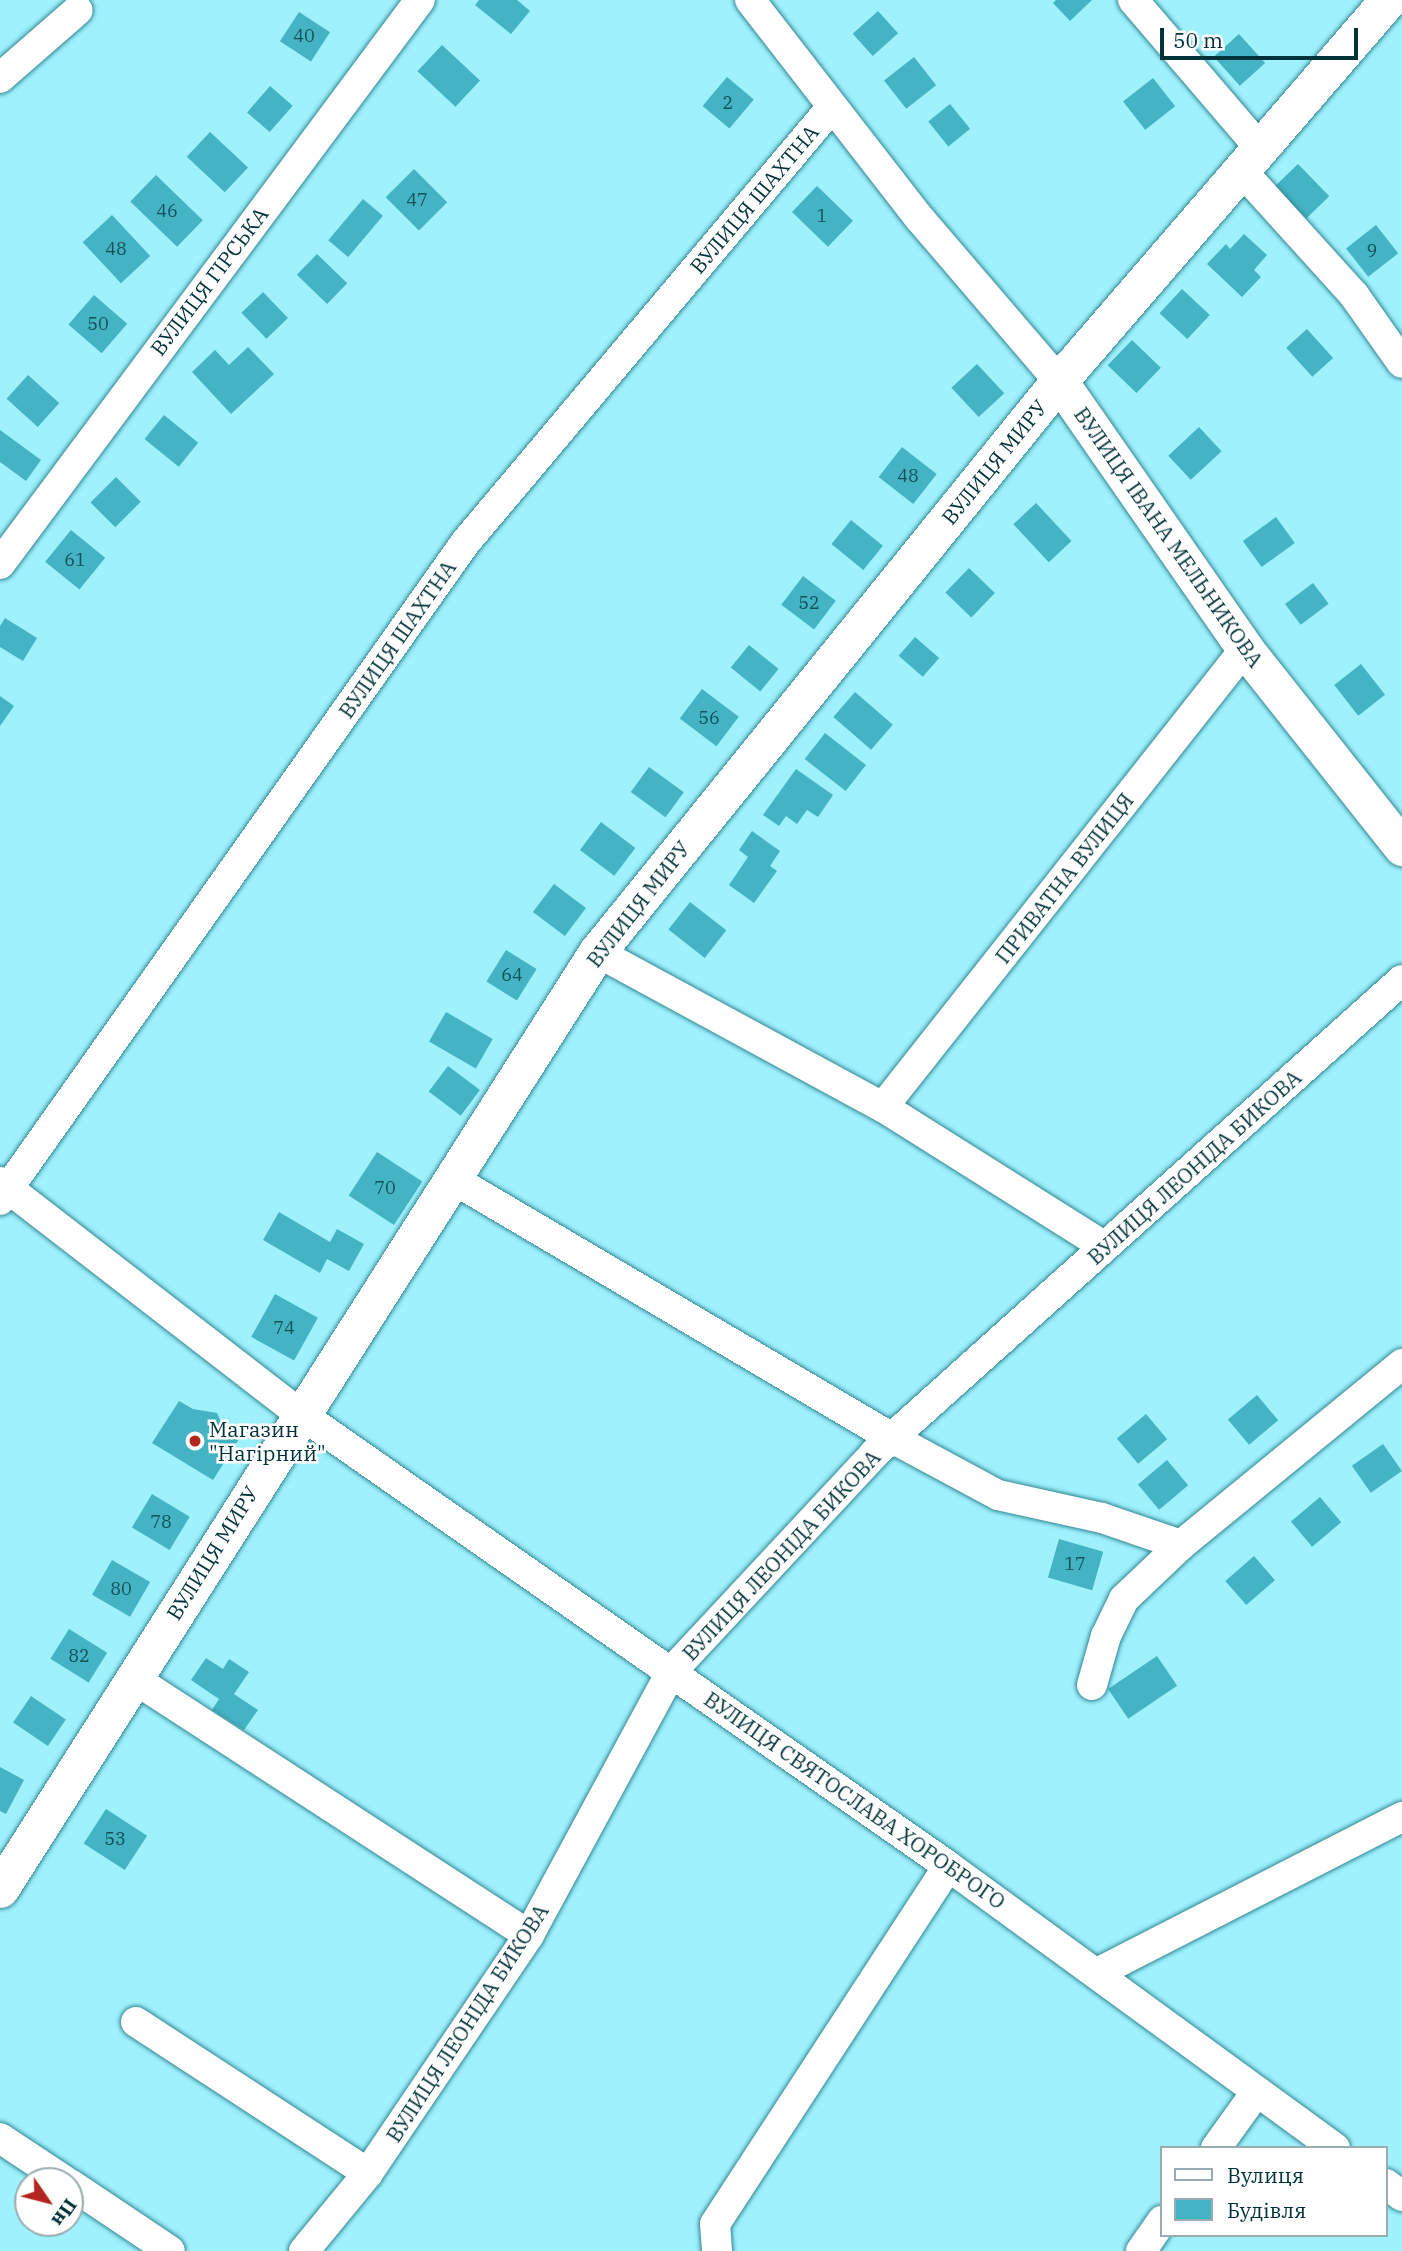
<!DOCTYPE html>
<html>
<head>
<meta charset="utf-8">
<style>
	body { margin:0 }
	#map { position:relative; width:1402px; height:2251px; overflow:hidden; background:#9ff1fe; font-family:"IBM Plex Serif",serif }
	div>[style] { position:absolute }
	.building>* { inset:0; background:#44b3c3; transform-origin:0 0 }
	.roads { filter:drop-shadow(0 0 2px #328793) drop-shadow(0 0 2px #328793) }
	.minor>* { height:30px; margin:-15px; padding:0 15px; transform-origin:15px; border-radius:15px; background:#fff }
	.tertiary>* { height:37px; margin:-18.5px; padding:0 18.5px; transform-origin:18.5px; border-radius:18.5px; background:#fff }
	.dots>* { width:19px; height:19px; translate:-50% -50%; box-sizing:border-box; border:4px solid #fff; border-radius:50% }
	span { translate:-50% -50%; white-space:nowrap; text-align:center; line-height:1.15; -webkit-text-stroke:5px #fff; paint-order:stroke }
	.number-label { font-size:18px; color:#11525c }
	.number-label span { -webkit-text-stroke-width:0 }
	.street-label { font-size:21px; color:#003239 }
	.poi-label { font-size:21px; color:#003239 }
	.left { translate:0 -50%; text-align:left }
	.legend { position:absolute; left:1160px; top:2146px; width:228px; height:91px; box-sizing:border-box; background:#fff; border:2px solid #99adb0; margin:0; padding:9px 12px; list-style:none; font-size:21px; color:#003239 }
	.legend li { display:flex; align-items:center; gap:14px; height:35px }
	.legend b { width:35px; border:2px solid #99adb0 }
	.north { position:absolute; left:14px; top:2167px; width:70px; height:70px; box-sizing:border-box; background:#fff; border:2px solid #99adb0; border-radius:50%; rotate:125deg; font-size:19px; font-weight:700; line-height:28px; text-align:center; color:#003239 }
	.north::after { content:''; display:block; margin:auto; width:24px; height:32px; background:#b4251e; clip-path:polygon(50% 0,100% 100%,50% 72%,0 100%) }
	.scale { position:absolute; left:1160px; top:28px; width:198px; height:32px; box-sizing:border-box; border:4px solid #003239; border-top:0; padding-left:9px; font-size:21px; line-height:24px; white-space:nowrap; color:#003239; -webkit-text-stroke:5px #fff; paint-order:stroke }
</style>
</head>
<body>
<div id="map">
	<div class="building">
		<i style="clip-path:polygon(479px 0,517px 0,530px 11px,511px 34px,475px 5px)"></i>
		<i style="clip-path:polygon(1056px 0,1092px 0,1070px 21px,1053px 3px)"></i>
		<i style="left:878px;top:11px;width:30px;height:34px;rotate:48deg"></i>
		<i style="left:299px;top:12px;width:37px;height:35px;rotate:33deg"></i>
		<i style="left:1239px;top:34px;width:39px;height:34px;rotate:48deg"></i>
		<i style="left:442px;top:45px;width:52px;height:36px;rotate:43deg"></i>
		<i style="left:914px;top:57px;width:36px;height:38px;rotate:52deg"></i>
		<i style="left:727px;top:77px;width:35px;height:38px;rotate:40deg"></i>
		<i style="left:1153px;top:78px;width:36px;height:38px;rotate:52deg"></i>
		<i style="left:270px;top:86px;width:30px;height:35px;rotate:41deg"></i>
		<i style="left:950px;top:104px;width:32px;height:28px;rotate:51deg"></i>
		<i style="left:210px;top:132px;width:52px;height:34px;rotate:43deg"></i>
		<i style="left:1298px;top:164px;width:45px;height:32px;rotate:46deg"></i>
		<i style="left:414px;top:169px;width:47px;height:40px;rotate:45deg"></i>
		<i style="left:156px;top:175px;width:65px;height:37px;rotate:44deg"></i>
		<i style="left:817px;top:186px;width:50px;height:36px;rotate:44deg"></i>
		<i style="left:363px;top:199px;width:26px;height:54px;rotate:40deg"></i>
		<i style="left:112px;top:215px;width:56px;height:40px;rotate:47deg"></i>
		<i style="left:1376px;top:225px;width:36px;height:38px;rotate:52deg"></i>
		<i style="clip-path:polygon(1244px 234px,1267px 255px,1254px 270px,1261px 277px,1242px 297px,1207px 264px,1226px 244px,1230px 249px)"></i>
		<i style="left:317px;top:254px;width:42px;height:29px;rotate:44deg"></i>
		<i style="left:1182px;top:289px;width:38px;height:33px;rotate:43deg"></i>
		<i style="left:263px;top:292px;width:36px;height:30px;rotate:46deg"></i>
		<i style="left:94px;top:295px;width:44px;height:39px;rotate:41deg"></i>
		<i style="left:1307px;top:329px;width:39px;height:28px;rotate:48deg"></i>
		<i style="left:1132px;top:340px;width:40px;height:35px;rotate:44deg"></i>
		<i style="clip-path:polygon(248px 347px,274px 374px,231px 414px,192px 372px,215px 350px,229px 365px)"></i>
		<i style="left:977px;top:364px;width:40px;height:35px;rotate:47deg"></i>
		<i style="left:28px;top:375px;width:42px;height:32px;rotate:42deg"></i>
		<i style="left:164px;top:415px;width:44px;height:31px;rotate:39deg"></i>
		<i style="left:1199px;top:427px;width:33px;height:42px;rotate:47deg"></i>
		<i style="clip-path:polygon(0 430px,41px 460px,26px 481px,0 462px)"></i>
		<i style="left:902px;top:447px;width:44px;height:38px;rotate:38deg"></i>
		<i style="left:116px;top:477px;width:35px;height:36px;rotate:45deg"></i>
		<i style="left:1036px;top:503px;width:52px;height:31px;rotate:47deg"></i>
		<i style="left:1276px;top:517px;width:32px;height:41px;rotate:54deg"></i>
		<i style="left:851px;top:520px;width:41px;height:31px;rotate:39deg"></i>
		<i style="left:71px;top:530px;width:44px;height:41px;rotate:39deg"></i>
		<i style="left:969px;top:568px;width:36px;height:34px;rotate:44deg"></i>
		<i style="left:803px;top:576px;width:41px;height:36px;rotate:37deg"></i>
		<i style="left:1313px;top:583px;width:26px;height:35px;rotate:53deg"></i>
		<i style="clip-path:polygon(5px 618px,37px 638px,23px 661px,0 647px,0 626px)"></i>
		<i style="left:915px;top:637px;width:32px;height:25px;rotate:41deg"></i>
		<i style="left:749px;top:645px;width:38px;height:29px;rotate:39deg"></i>
		<i style="left:1361px;top:664px;width:39px;height:34px;rotate:52deg"></i>
		<i style="left:702px;top:689px;width:46px;height:37px;rotate:37deg"></i>
		<i style="left:855px;top:692px;width:50px;height:33px;rotate:41deg"></i>
		<i style="clip-path:polygon(0 696px,14px 706px,0 726px)"></i>
		<i style="left:825px;top:733px;width:52px;height:33px;rotate:38deg"></i>
		<i style="left:649px;top:767px;width:43px;height:31px;rotate:36deg"></i>
		<i style="clip-path:polygon(796px 769px,833px 795px,818px 817px,807px 810px,797px 824px,786px 816px,779px 826px,763px 815px)"></i>
		<i style="left:601px;top:822px;width:43px;height:35px;rotate:37deg"></i>
		<i style="clip-path:polygon(752px 831px,780px 851px,770px 866px,777px 871px,754px 903px,729px 885px,748px 857px,739px 850px)"></i>
		<i style="left:554px;top:884px;width:40px;height:35px;rotate:37deg"></i>
		<i style="left:690px;top:902px;width:46px;height:35px;rotate:38deg"></i>
		<i style="left:506px;top:950px;width:36px;height:37px;rotate:32deg"></i>
		<i style="left:446px;top:1012px;width:54px;height:34px;rotate:30deg"></i>
		<i style="left:448px;top:1066px;width:40px;height:32px;rotate:37deg"></i>
		<i style="left:377px;top:1152px;width:54px;height:52px;rotate:33deg"></i>
		<i style="clip-path:polygon(279px 1212px,330px 1242px,337px 1229px,364px 1244px,349px 1271px,327px 1259px,320px 1273px,263px 1240px)"></i>
		<i style="left:275px;top:1294px;width:49px;height:49px;rotate:29deg"></i>
		<i style="left:1257px;top:1395px;width:33px;height:38px;rotate:50deg"></i>
		<i style="clip-path:polygon(179px 1401px,193px 1409px,217px 1413px,224px 1429px,239px 1439px,213px 1480px,152px 1443px)"></i>
		<i style="left:1146px;top:1414px;width:33px;height:38px;rotate:50deg"></i>
		<i style="left:1383px;top:1444px;width:33px;height:38px;rotate:55deg"></i>
		<i style="left:1167px;top:1460px;width:33px;height:38px;rotate:50deg"></i>
		<i style="left:152px;top:1494px;width:44px;height:39px;rotate:31deg"></i>
		<i style="left:1320px;top:1497px;width:33px;height:38px;rotate:50deg"></i>
		<i style="left:1059px;top:1539px;width:46px;height:40px;rotate:16deg"></i>
		<i style="left:1254px;top:1556px;width:32px;height:38px;rotate:49deg"></i>
		<i style="left:112px;top:1560px;width:44px;height:40px;rotate:30deg"></i>
		<i style="left:69px;top:1629px;width:45px;height:35px;rotate:32deg"></i>
		<i style="left:1157px;top:1656px;width:36px;height:59px;rotate:56deg"></i>
		<i style="clip-path:polygon(206px 1658px,223px 1669px,229px 1659px,249px 1672px,234px 1694px,258px 1710px,244px 1730px,212px 1710px,219px 1699px,191px 1680px)"></i>
		<i style="left:31px;top:1696px;width:42px;height:32px;rotate:34deg"></i>
		<i style="clip-path:polygon(0 1767px,24px 1780px,6px 1814px,0 1811px)"></i>
		<i style="left:106px;top:1809px;width:49px;height:41px;rotate:33deg"></i>
	</div>
	<div class="roads">
		<div class="minor">
			<i style="left:750px;top:0;width:277px;rotate:52.2deg"></i>
			<i style="left:920px;top:219px;width:213px;rotate:49.4deg"></i>
			<i style="left:1133px;top:0;width:195px;rotate:49.4deg"></i>
			<i style="left:0;top:78px;width:103px;rotate:-41.1deg"></i>
			<i style="left:1241px;top:170px;width:169px;rotate:47.9deg"></i>
			<i style="left:1354px;top:295px;width:83px;rotate:54.8deg"></i>
			<i style="left:0;top:564px;width:703px;rotate:-53.33deg"></i>
			<i style="left:597px;top:952px;width:325px;rotate:28.5deg"></i>
			<i style="left:883px;top:1107px;width:262px;rotate:32.2deg"></i>
			<i style="left:883px;top:1107px;width:584px;rotate:-51.68deg"></i>
			<i style="left:451px;top:1178px;width:512px;rotate:30.52deg"></i>
			<i style="left:892px;top:1438px;width:120px;rotate:28.3deg"></i>
			<i style="left:998px;top:1495px;width:107px;rotate:12.5deg"></i>
			<i style="left:1102px;top:1518px;width:83px;rotate:18.9deg"></i>
			<i style="left:0;top:1182px;width:378px;rotate:37.7deg"></i>
			<i style="left:299px;top:1413px;width:791px;rotate:34.91deg"></i>
			<i style="left:948px;top:1866px;width:479px;rotate:36.1deg"></i>
			<i style="left:0;top:1200px;width:805px;rotate:-54.71deg"></i>
			<i style="left:465px;top:543px;width:570px;rotate:-49.91deg"></i>
			<i style="left:133px;top:1678px;width:472px;rotate:33deg"></i>
			<i style="left:1092px;top:1685px;width:51px;rotate:-74.1deg"></i>
			<i style="left:1106px;top:1636px;width:41px;rotate:-64.1deg"></i>
			<i style="left:1124px;top:1599px;width:79px;rotate:-43.5deg"></i>
			<i style="left:1181px;top:1545px;width:286px;rotate:-39.3deg"></i>
			<i style="left:1097px;top:1973px;width:343px;rotate:-27.1deg"></i>
			<i style="left:136px;top:2022px;width:277px;rotate:33.1deg"></i>
			<i style="left:0;top:2138px;width:78px;rotate:33.5deg"></i>
			<i style="left:1216px;top:2148px;width:70px;rotate:-54.3deg"></i>
			<i style="left:70px;top:2184px;width:120px;rotate:33.8deg"></i>
			<i style="left:1386px;top:2184px;width:20px;rotate:37deg"></i>
			<i style="left:304px;top:2251px;width:101px;rotate:-50.6deg"></i>
			<i style="left:368px;top:2173px;width:287px;rotate:-55.9deg"></i>
			<i style="left:529px;top:1935px;width:300px;rotate:-61.6deg"></i>
			<i style="left:672px;top:1671px;width:298px;rotate:-47deg"></i>
			<i style="left:875px;top:1453px;width:708px;rotate:-41.91deg"></i>
			<i style="left:717px;top:2251px;width:27px;rotate:-94deg"></i>
			<i style="left:715px;top:2224px;width:427px;rotate:-56.9deg"></i>
			<i style="left:1141px;top:2251px;width:37px;rotate:-55deg"></i>
		</div>
		<div class="tertiary">
			<i style="left:1059px;top:381px;width:326px;rotate:55.2deg"></i>
			<i style="left:1245px;top:649px;width:253px;rotate:51.6deg"></i>
			<i style="left:0;top:1889px;width:1111px;rotate:-57.5deg"></i>
			<i style="left:597px;top:952px;width:734px;rotate:-51.02deg"></i>
			<i style="left:1059px;top:381px;width:503px;rotate:-49.19deg"></i>
		</div>
	</div>
	<div class="dots">
		<i style="left:195px;top:1441px;background:#b4251e"></i>
	</div>
	<div class="number-label">
		<span style="left:304px;top:36px">40</span>
		<span style="left:728px;top:103px">2</span>
		<span style="left:417px;top:200px">47</span>
		<span style="left:167px;top:211px">46</span>
		<span style="left:822px;top:216px">1</span>
		<span style="left:116px;top:249px">48</span>
		<span style="left:1372px;top:251px">9</span>
		<span style="left:98px;top:324px">50</span>
		<span style="left:908px;top:476px">48</span>
		<span style="left:75px;top:560px">61</span>
		<span style="left:809px;top:603px">52</span>
		<span style="left:709px;top:718px">56</span>
		<span style="left:512px;top:975px">64</span>
		<span style="left:385px;top:1188px">70</span>
		<span style="left:284px;top:1328px">74</span>
		<span style="left:161px;top:1522px">78</span>
		<span style="left:1075px;top:1564px">17</span>
		<span style="left:121px;top:1589px">80</span>
		<span style="left:79px;top:1656px">82</span>
		<span style="left:115px;top:1839px">53</span>
	</div>
	<div class="street-label">
		<span style="left:754px;top:199px;rotate:-50deg">ВУЛИЦЯ ШАХТНА</span>
		<span style="left:209px;top:281px;rotate:-53deg">ВУЛИЦЯ ГІРСЬКА</span>
		<span style="left:994px;top:462px;rotate:-51deg">ВУЛИЦЯ МИРУ</span>
		<span style="left:1169px;top:537px;rotate:55deg">ВУЛИЦЯ ІВАНА МЕЛЬНИКОВА</span>
		<span style="left:397px;top:639px;rotate:-55deg">ВУЛИЦЯ ШАХТНА</span>
		<span style="left:1064px;top:878px;rotate:-52deg">ПРИВАТНА ВУЛИЦЯ</span>
		<span style="left:638px;top:904px;rotate:-52deg">ВУЛИЦЯ МИРУ</span>
		<span style="left:1194px;top:1167px;rotate:-42deg">ВУЛИЦЯ ЛЕОНІДА БИКОВА</span>
		<span style="left:212px;top:1553px;rotate:-58deg">ВУЛИЦЯ МИРУ</span>
		<span style="left:781px;top:1555px;rotate:-47deg">ВУЛИЦЯ ЛЕОНІДА БИКОВА</span>
		<span style="left:855px;top:1800px;rotate:35deg">ВУЛИЦЯ СВЯТОСЛАВА ХОРОБРОГО</span>
		<span style="left:467px;top:2023px;rotate:-57deg">ВУЛИЦЯ ЛЕОНІДА БИКОВА</span>
	</div>
	<div class="poi-label">
		<span class="left" style="left:209px;top:1441px">Магазин<br>"Нагірний"</span>
	</div>
	<ul class="legend">
	<li><b style="height:9px;background:#fff"></b>Вулиця</li>
	<li><b style="height:19px;background:#44b3c3"></b>Будівля</li>
	</ul>
	<div class="north">Пн</div>
	<div class="scale">50 m</div>
</div>
</body>
</html>
